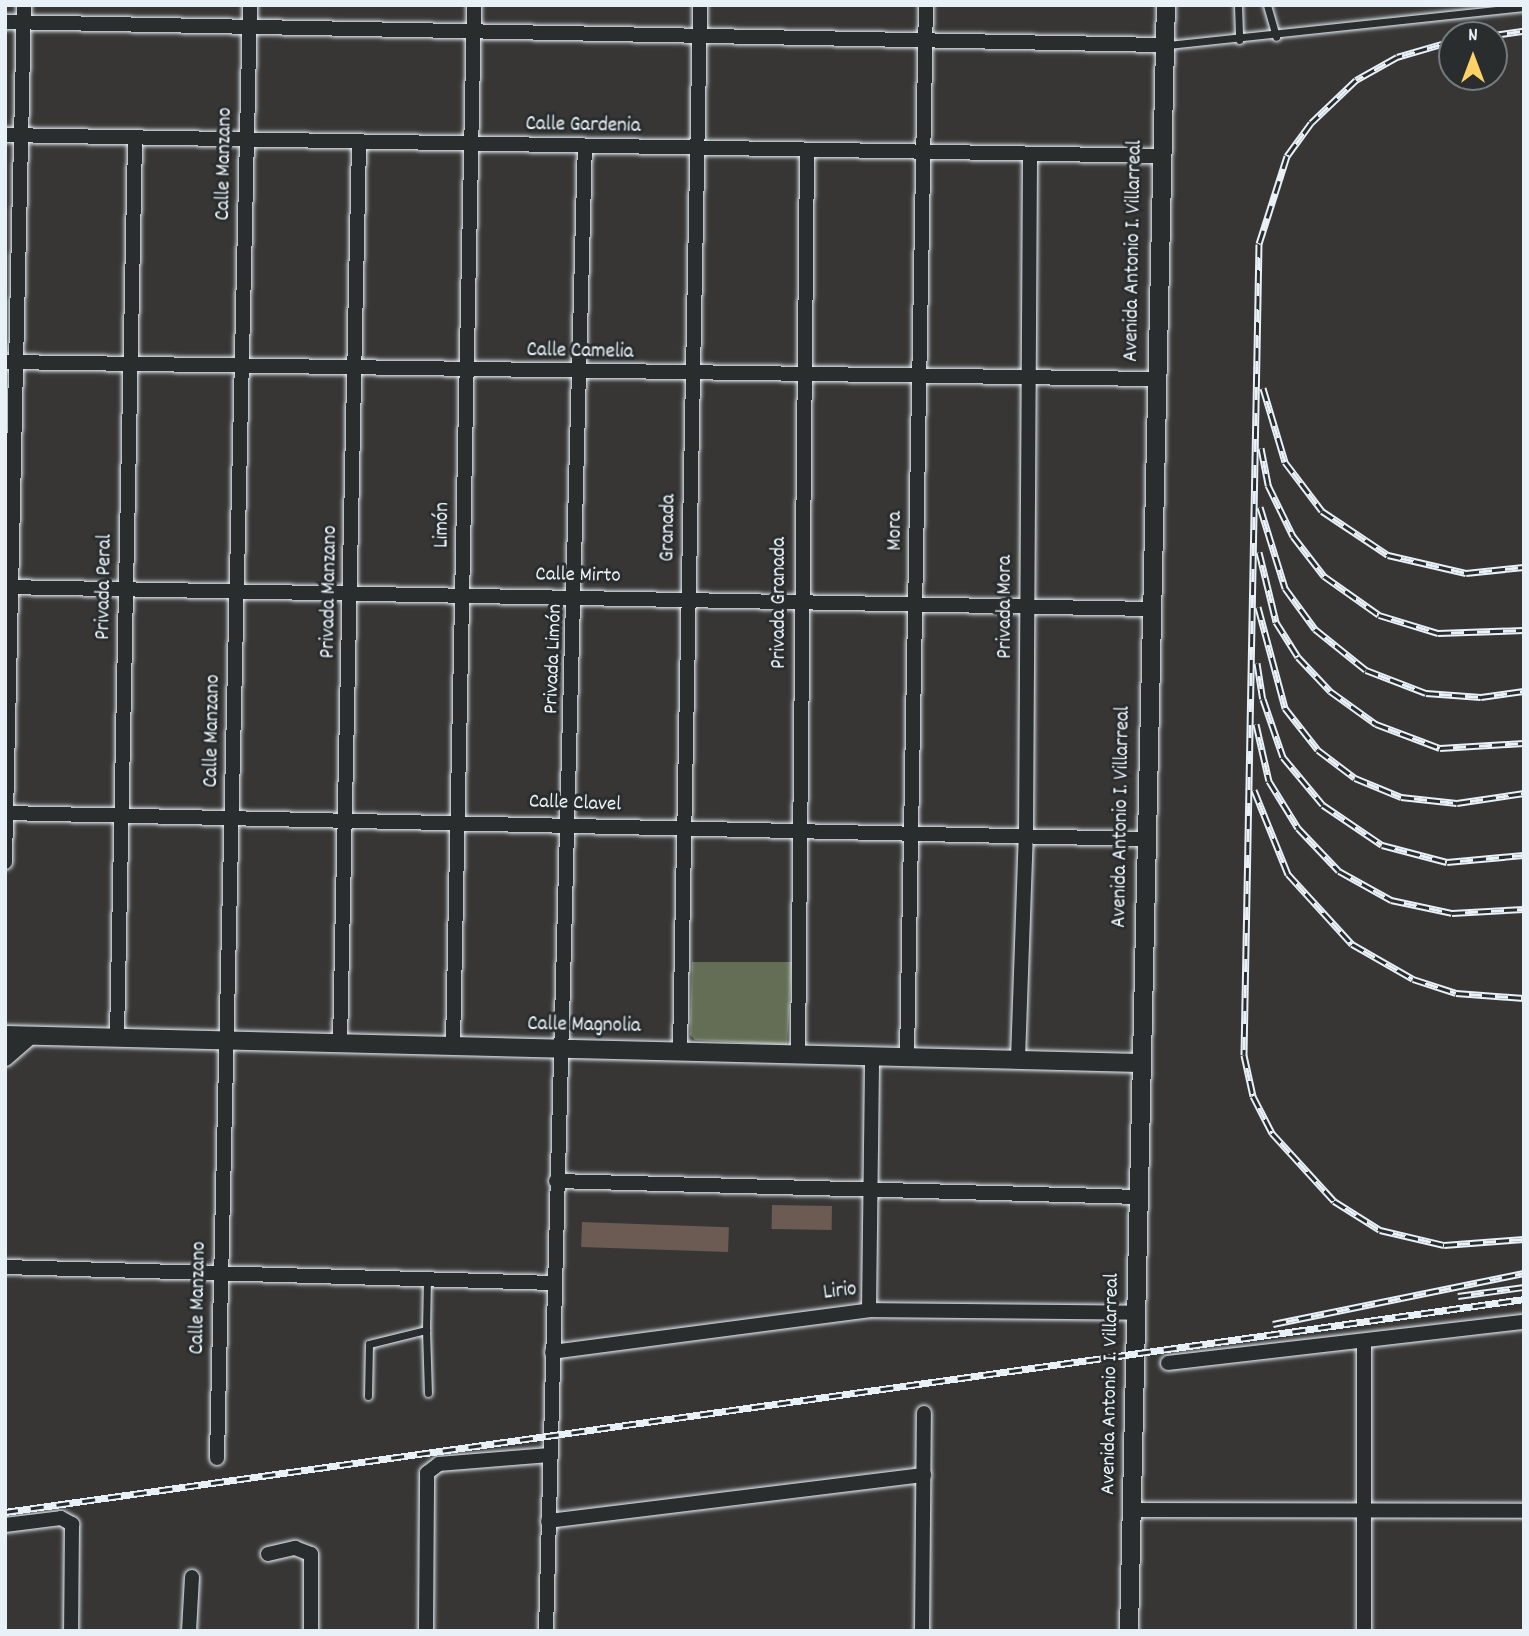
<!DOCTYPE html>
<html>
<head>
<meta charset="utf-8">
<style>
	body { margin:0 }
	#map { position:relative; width:1529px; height:1636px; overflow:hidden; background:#373635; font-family:Dekko,sans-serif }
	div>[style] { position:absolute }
	.green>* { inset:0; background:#636e55 }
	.building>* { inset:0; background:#6b5b52; transform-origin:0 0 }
	.roads { filter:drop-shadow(0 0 2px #e8f1f8) drop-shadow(0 0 2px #e8f1f8) }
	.service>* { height:7px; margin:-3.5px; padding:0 3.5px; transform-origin:3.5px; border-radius:3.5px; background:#2a2d2e }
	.minor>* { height:14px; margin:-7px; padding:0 7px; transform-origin:7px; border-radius:7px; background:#2a2d2e }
	.tertiary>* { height:18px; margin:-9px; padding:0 9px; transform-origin:9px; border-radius:9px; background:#2a2d2e }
	.rail>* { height:7px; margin-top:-3.5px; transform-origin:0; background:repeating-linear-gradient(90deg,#2a2d2e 0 13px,#e8f1f8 0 26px); box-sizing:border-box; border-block:2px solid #e8f1f8 }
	span { translate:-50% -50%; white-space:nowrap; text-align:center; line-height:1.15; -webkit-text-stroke:6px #2a2d2e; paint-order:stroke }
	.street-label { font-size:21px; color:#e8f1f8 }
	.frame { position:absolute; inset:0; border:7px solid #e8f1f8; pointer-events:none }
	.north { position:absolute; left:1438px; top:21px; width:70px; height:70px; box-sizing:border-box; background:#2a2d2e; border:2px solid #767b7f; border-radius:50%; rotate:0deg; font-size:19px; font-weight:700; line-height:28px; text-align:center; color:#e8f1f8 }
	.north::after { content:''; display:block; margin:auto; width:24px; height:32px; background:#ffd166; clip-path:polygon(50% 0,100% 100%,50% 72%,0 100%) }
</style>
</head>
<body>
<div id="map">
	<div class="green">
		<i style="clip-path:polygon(692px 962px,792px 962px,787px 1045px,695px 1040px,690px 1035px)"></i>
	</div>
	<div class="building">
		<i style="left:772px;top:1205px;width:60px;height:24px;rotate:1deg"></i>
		<i style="left:582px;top:1222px;width:147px;height:25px;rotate:2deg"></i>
	</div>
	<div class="roads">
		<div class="service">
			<i style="left:1238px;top:5px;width:35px;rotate:88deg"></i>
			<i style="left:1267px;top:5px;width:33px;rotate:74deg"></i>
			<i style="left:1168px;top:45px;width:358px;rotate:-6.1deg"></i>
			<i style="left:426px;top:1330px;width:63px;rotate:88.2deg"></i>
			<i style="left:368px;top:1396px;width:52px;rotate:-88.9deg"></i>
			<i style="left:369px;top:1344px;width:59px;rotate:-13.8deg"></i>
			<i style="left:426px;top:1330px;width:51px;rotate:-88.9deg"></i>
		</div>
		<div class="minor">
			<i style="left:5px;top:22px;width:1158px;rotate:1.14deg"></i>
			<i style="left:5px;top:135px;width:1154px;rotate:1.04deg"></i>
			<i style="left:5px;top:362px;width:1149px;rotate:0.85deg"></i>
			<i style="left:5px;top:587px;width:1145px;rotate:1.1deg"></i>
			<i style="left:5px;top:813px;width:1138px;rotate:1.31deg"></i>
			<i style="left:5px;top:862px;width:857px;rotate:-88.73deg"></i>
			<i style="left:117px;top:1037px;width:900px;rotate:-88.85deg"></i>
			<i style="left:340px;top:1043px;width:900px;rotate:-88.79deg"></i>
			<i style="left:453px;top:1045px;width:1040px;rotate:-88.84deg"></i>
			<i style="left:680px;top:1051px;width:1046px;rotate:-88.9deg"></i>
			<i style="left:798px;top:1055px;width:904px;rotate:-89.43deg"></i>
			<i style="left:907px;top:1057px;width:1052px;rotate:-88.97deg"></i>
			<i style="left:1018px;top:1059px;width:225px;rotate:-88deg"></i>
			<i style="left:1026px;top:834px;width:679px;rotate:-89.66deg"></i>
			<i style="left:556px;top:1181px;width:582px;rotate:1.57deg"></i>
			<i style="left:5px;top:1267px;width:549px;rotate:1.67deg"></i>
			<i style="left:869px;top:1310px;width:253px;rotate:-89.3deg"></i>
			<i style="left:552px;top:1352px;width:320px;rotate:-7.5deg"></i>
			<i style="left:869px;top:1310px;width:266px;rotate:0.6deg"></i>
			<i style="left:1168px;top:1363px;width:358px;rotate:-6.6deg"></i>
			<i style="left:217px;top:1458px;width:1453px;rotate:-88.7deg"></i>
			<i style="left:1130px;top:1510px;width:394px;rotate:0.1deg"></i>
			<i style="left:548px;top:1521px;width:379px;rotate:-7deg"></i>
			<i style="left:5px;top:1525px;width:56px;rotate:-7.1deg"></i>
			<i style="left:61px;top:1518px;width:13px;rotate:29deg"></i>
			<i style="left:72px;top:1524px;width:107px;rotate:90.5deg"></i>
			<i style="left:268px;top:1554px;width:28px;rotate:-13deg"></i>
			<i style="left:295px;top:1548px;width:17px;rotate:21deg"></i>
			<i style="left:311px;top:1554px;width:77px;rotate:90deg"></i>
			<i style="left:189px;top:1631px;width:54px;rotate:-86.8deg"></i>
			<i style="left:426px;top:1631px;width:158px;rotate:-89.6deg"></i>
			<i style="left:427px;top:1473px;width:15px;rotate:-37deg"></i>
			<i style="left:439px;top:1464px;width:110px;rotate:-4.7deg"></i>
			<i style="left:546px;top:1631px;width:1486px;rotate:-88.5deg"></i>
			<i style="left:922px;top:1631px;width:218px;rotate:-89.5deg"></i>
			<i style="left:1364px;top:1631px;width:288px;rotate:-90deg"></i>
		</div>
		<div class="tertiary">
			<i style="left:5px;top:1035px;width:1134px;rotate:1.41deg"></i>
			<i style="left:5px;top:1057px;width:32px;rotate:-41deg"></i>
			<i style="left:1129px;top:1631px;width:1626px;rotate:-88.7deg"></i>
		</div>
	</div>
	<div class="rail">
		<i style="left:1494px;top:35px;width:30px;rotate:-8deg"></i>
		<i style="left:1452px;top:41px;width:57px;rotate:163.8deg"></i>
		<i style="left:1397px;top:57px;width:47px;rotate:150.7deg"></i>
		<i style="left:1356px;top:80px;width:62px;rotate:136.3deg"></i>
		<i style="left:1311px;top:123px;width:41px;rotate:126deg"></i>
		<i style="left:1287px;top:156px;width:92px;rotate:107.7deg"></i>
		<i style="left:1259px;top:244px;width:811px;rotate:91.06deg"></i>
		<i style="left:1244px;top:1055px;width:42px;rotate:77.6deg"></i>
		<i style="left:1253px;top:1096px;width:42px;rotate:62.8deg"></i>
		<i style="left:1272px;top:1133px;width:92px;rotate:47.6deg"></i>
		<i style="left:1334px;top:1201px;width:54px;rotate:32.2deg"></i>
		<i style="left:1380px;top:1230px;width:66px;rotate:13.2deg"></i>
		<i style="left:1444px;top:1245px;width:80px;rotate:-4.3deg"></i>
		<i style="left:1263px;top:388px;width:77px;rotate:73.4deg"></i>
		<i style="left:1285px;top:462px;width:61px;rotate:52.9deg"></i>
		<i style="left:1322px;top:511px;width:79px;rotate:33.7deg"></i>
		<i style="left:1388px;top:555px;width:80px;rotate:13deg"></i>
		<i style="left:1466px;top:573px;width:58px;rotate:-5.9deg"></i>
		<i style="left:1261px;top:448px;width:38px;rotate:79deg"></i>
		<i style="left:1268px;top:485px;width:57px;rotate:63.9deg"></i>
		<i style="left:1293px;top:536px;width:51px;rotate:52.2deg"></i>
		<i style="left:1324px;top:576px;width:67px;rotate:35.3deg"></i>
		<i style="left:1379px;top:615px;width:62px;rotate:17deg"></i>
		<i style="left:1438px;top:633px;width:86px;rotate:-2deg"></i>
		<i style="left:1260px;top:507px;width:85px;rotate:72.8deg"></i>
		<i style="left:1285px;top:588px;width:51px;rotate:53.8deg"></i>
		<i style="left:1315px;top:629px;width:65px;rotate:38.8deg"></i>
		<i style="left:1366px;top:670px;width:64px;rotate:21deg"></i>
		<i style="left:1426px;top:693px;width:55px;rotate:4.2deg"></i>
		<i style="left:1481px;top:697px;width:43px;rotate:-7.9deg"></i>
		<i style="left:1259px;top:552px;width:72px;rotate:76.3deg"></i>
		<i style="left:1276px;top:622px;width:41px;rotate:57.8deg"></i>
		<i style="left:1298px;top:657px;width:47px;rotate:46.7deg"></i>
		<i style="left:1330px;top:691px;width:57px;rotate:35.7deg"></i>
		<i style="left:1376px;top:724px;width:68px;rotate:20.6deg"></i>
		<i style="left:1440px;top:748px;width:84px;rotate:-3.4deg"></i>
		<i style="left:1258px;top:607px;width:105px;rotate:75deg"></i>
		<i style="left:1285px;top:708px;width:53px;rotate:51.8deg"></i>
		<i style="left:1318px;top:750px;width:46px;rotate:37.1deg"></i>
		<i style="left:1355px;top:778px;width:50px;rotate:22.4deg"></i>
		<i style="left:1401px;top:797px;width:56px;rotate:6.1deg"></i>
		<i style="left:1457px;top:803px;width:68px;rotate:-8.5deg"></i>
		<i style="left:1257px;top:663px;width:36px;rotate:81deg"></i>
		<i style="left:1263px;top:699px;width:61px;rotate:71deg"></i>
		<i style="left:1283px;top:757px;width:62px;rotate:50.2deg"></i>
		<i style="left:1323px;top:805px;width:71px;rotate:34.1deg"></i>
		<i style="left:1382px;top:845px;width:67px;rotate:14.7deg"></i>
		<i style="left:1447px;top:862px;width:77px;rotate:-5.2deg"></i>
		<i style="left:1256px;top:724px;width:58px;rotate:77.2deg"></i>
		<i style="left:1269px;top:781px;width:55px;rotate:58.3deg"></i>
		<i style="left:1298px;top:828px;width:59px;rotate:46.4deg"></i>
		<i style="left:1339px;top:871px;width:60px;rotate:29.1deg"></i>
		<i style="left:1391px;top:900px;width:62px;rotate:12deg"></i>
		<i style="left:1452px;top:913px;width:72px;rotate:-3.2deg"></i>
		<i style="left:1254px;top:790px;width:91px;rotate:68deg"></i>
		<i style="left:1288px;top:874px;width:95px;rotate:47.6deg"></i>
		<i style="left:1352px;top:944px;width:70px;rotate:29.8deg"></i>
		<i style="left:1413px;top:979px;width:45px;rotate:18deg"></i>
		<i style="left:1456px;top:993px;width:68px;rotate:4.2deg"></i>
		<i style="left:1458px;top:1296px;width:67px;rotate:-7.8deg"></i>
		<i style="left:1273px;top:1324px;width:256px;rotate:-11.5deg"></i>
		<i style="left:5px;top:1512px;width:1534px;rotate:-7.98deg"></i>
	</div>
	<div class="street-label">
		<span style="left:583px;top:126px;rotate:1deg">Calle Gardenia</span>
		<span style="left:225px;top:164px;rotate:-89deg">Calle Manzano</span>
		<span style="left:1134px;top:251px;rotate:-89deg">Avenida Antonio I. Villarreal</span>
		<span style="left:580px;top:352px;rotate:1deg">Calle Camelia</span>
		<span style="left:443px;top:525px;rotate:-89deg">Limón</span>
		<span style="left:669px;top:528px;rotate:-89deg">Granada</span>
		<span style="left:896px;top:531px;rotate:-90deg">Mora</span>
		<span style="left:578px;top:576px;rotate:1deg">Calle Mirto</span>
		<span style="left:105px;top:587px;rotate:-89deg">Privada Peral</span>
		<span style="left:330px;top:592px;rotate:-89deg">Privada Manzano</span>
		<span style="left:780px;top:603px;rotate:-90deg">Privada Granada</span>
		<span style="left:1006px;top:607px;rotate:-90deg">Privada Mora</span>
		<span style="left:554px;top:659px;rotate:-88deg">Privada Limón</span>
		<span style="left:213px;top:731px;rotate:-89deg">Calle Manzano</span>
		<span style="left:575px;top:804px;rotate:2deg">Calle Clavel</span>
		<span style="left:1122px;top:817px;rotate:-89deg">Avenida Antonio I. Villarreal</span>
		<span style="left:584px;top:1026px;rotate:1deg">Calle Magnolia</span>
		<span style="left:840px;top:1292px;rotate:-7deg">Lirio</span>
		<span style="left:199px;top:1298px;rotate:-89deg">Calle Manzano</span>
		<span style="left:1111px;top:1384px;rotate:-89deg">Avenida Antonio I. Villarreal</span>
	</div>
	<div class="frame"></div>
	<div class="north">N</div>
</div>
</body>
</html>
